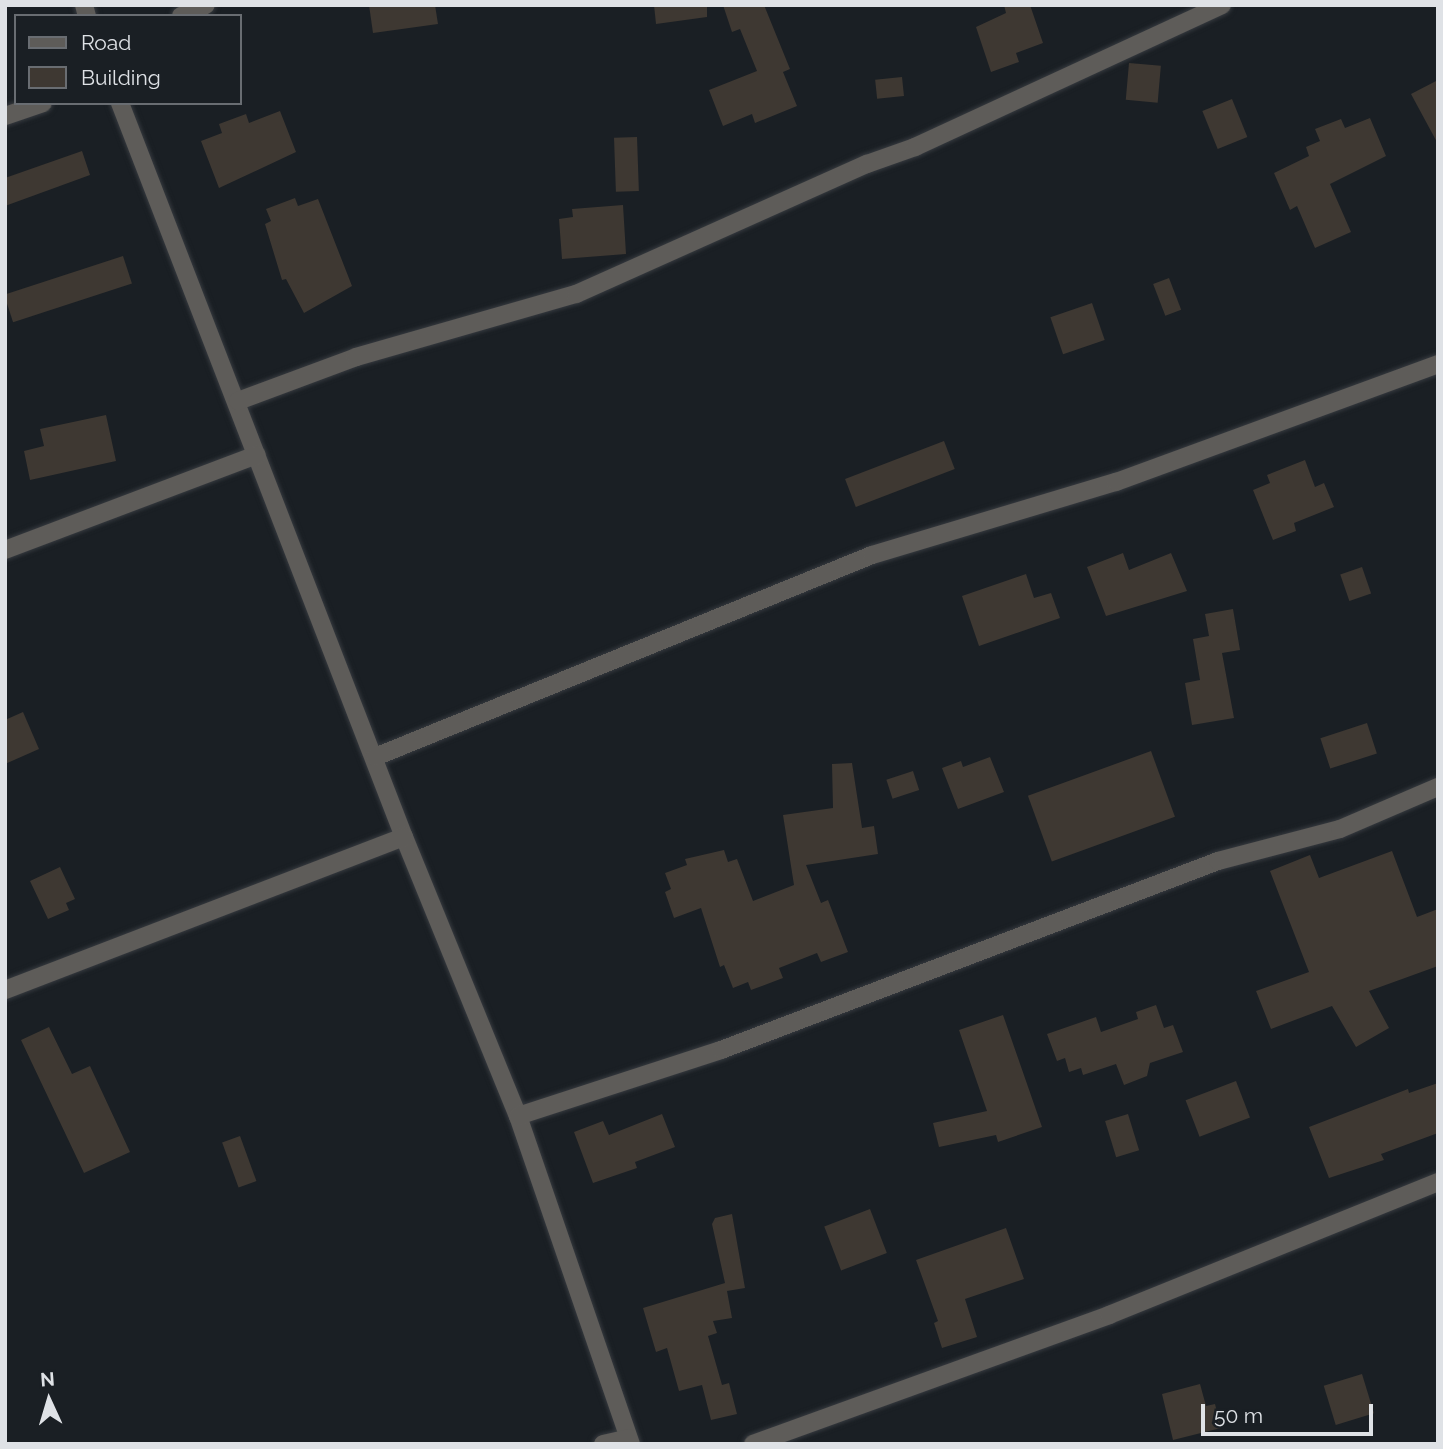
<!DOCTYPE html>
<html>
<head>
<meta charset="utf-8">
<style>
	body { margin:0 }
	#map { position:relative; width:1443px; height:1449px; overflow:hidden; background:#1a1f24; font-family:Raleway,sans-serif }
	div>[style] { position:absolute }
	.building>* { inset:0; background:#3e3832; transform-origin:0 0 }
	.roads { filter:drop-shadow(0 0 2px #363a3f) drop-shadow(0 0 2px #363a3f) }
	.street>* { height:18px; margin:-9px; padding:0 9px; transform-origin:9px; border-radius:9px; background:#5e5c59 }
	span { translate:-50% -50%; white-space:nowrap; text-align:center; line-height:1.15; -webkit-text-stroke:7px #1a1f24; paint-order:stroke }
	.frame { position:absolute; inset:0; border:7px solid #dfe2e6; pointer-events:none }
	.legend { position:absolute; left:14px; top:14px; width:228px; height:91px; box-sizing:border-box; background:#1a1f24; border:2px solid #696d72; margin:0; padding:9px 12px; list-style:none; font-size:21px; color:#dfe2e6 }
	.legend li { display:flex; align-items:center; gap:14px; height:35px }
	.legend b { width:35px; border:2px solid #696d72 }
	.north { position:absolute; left:14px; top:1365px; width:70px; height:70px; -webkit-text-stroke:5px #1a1f24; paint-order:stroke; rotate:356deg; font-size:19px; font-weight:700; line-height:28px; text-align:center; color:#dfe2e6 }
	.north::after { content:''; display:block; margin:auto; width:24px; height:32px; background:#dfe2e6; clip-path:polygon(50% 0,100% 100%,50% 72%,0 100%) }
	.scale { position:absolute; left:1201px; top:1404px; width:172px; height:32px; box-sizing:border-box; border:4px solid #dfe2e6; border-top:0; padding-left:9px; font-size:21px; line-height:24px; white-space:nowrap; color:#dfe2e6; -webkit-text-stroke:5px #1a1f24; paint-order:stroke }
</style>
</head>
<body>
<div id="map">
	<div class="building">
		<i style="clip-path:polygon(369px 5px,435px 5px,438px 24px,373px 33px)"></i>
		<i style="clip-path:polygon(654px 5px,707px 5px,707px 17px,656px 24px)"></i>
		<i style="clip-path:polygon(723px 5px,764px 5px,790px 69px,783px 72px,797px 106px,755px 123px,752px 114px,723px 126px,709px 90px,757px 71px,740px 29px,732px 32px)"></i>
		<i style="clip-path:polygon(1004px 5px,1030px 5px,1043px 43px,1016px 53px,1019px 62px,991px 72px,976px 27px,1006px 13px)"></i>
		<i style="left:1129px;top:63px;width:32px;height:37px;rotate:5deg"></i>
		<i style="left:902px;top:77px;width:19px;height:27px;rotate:84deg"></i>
		<i style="clip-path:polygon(1438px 80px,1438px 144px,1411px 94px)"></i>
		<i style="left:1232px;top:99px;width:41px;height:32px;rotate:68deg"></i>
		<i style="clip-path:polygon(280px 111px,296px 152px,219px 188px,201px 141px,222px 133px,219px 124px,246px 114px,249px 123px)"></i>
		<i style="clip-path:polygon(1370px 118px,1386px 156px,1330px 184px,1351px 232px,1315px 248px,1297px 206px,1290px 210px,1274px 173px,1309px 156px,1306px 147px,1320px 141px,1315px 129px,1341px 119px,1345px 128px)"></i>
		<i style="left:637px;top:137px;width:54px;height:23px;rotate:88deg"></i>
		<i style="clip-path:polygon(82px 151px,90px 175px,5px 206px,5px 178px)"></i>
		<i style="clip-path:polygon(295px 198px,298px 206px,318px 199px,352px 286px,304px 313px,286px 279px,282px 280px,265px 224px,271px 221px,266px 209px)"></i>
		<i style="clip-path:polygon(623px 205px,626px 254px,562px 259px,559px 219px,573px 217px,572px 209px)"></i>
		<i style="left:123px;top:256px;width:29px;height:125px;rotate:72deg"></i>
		<i style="left:1169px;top:278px;width:34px;height:17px;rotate:69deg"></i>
		<i style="left:1092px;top:303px;width:39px;height:44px;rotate:71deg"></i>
		<i style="clip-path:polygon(106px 415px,116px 461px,30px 480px,24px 451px,44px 446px,40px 429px)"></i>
		<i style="left:944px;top:441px;width:30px;height:106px;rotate:69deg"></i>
		<i style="clip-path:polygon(1305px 460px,1315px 487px,1324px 483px,1334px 507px,1294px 523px,1296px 531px,1273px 540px,1253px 490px,1270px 483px,1267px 475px)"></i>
		<i style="clip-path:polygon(1123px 553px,1129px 570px,1171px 553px,1187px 591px,1106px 616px,1087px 567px)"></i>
		<i style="left:1362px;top:567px;width:28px;height:23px;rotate:71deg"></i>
		<i style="clip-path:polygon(1026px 574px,1034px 598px,1051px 593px,1060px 618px,979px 646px,962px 596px)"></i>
		<i style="clip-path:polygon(1233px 609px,1240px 650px,1222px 653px,1234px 718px,1192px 725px,1185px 683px,1200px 680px,1193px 639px,1209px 636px,1205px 614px)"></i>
		<i style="clip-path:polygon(23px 712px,39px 749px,5px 764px,5px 720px)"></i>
		<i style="left:1367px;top:723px;width:32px;height:49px;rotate:72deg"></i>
		<i style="left:1151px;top:751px;width:70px;height:131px;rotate:70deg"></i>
		<i style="clip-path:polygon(990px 757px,1004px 792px,958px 809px,942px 768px,961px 761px,963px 767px)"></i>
		<i style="clip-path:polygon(852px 763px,862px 828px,874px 826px,878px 854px,806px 865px,821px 903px,828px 900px,848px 952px,821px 962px,817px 953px,779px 968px,783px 978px,751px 990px,748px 982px,733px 988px,724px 965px,720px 967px,701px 908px,674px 918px,665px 892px,671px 889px,665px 873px,687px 865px,685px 859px,724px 850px,728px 862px,737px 859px,753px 901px,794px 885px,783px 815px,833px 808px,832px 764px)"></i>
		<i style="left:913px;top:771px;width:20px;height:28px;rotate:72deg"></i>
		<i style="clip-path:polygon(1392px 851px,1417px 917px,1438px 909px,1438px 966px,1369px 991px,1389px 1028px,1356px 1047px,1332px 1006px,1271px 1029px,1256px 991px,1309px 972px,1270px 871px,1310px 855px,1319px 878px)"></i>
		<i style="clip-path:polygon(60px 867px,75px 899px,66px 903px,69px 910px,48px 919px,30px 881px)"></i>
		<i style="clip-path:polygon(1156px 1005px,1164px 1028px,1173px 1025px,1183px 1052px,1150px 1063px,1147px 1076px,1124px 1085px,1116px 1064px,1083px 1075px,1081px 1068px,1069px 1072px,1065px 1058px,1057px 1061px,1047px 1034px,1096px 1017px,1101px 1032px,1138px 1019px,1136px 1012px)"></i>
		<i style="clip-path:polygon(1003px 1015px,1042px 1127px,998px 1142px,996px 1135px,939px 1147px,933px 1123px,987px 1111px,959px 1030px)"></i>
		<i style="clip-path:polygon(49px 1027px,72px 1074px,90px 1066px,130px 1152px,84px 1173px,21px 1040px)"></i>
		<i style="left:1236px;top:1081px;width:39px;height:54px;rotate:69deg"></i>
		<i style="clip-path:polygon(1438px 1083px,1438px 1133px,1381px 1154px,1384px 1160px,1329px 1178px,1309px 1127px,1408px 1089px,1409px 1093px)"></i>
		<i style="clip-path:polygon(662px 1114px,675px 1147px,635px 1162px,637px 1168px,593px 1183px,574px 1132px,603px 1121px,609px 1135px)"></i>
		<i style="left:1128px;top:1114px;width:38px;height:24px;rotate:73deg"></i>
		<i style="left:240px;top:1136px;width:48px;height:19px;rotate:70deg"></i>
		<i style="left:870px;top:1209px;width:47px;height:49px;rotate:69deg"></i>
		<i style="clip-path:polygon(732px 1214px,745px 1288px,727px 1291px,732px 1318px,713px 1321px,717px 1333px,708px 1336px,722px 1385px,729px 1383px,737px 1414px,711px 1420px,702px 1385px,679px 1391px,667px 1348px,656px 1352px,643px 1308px,725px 1283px,712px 1224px,715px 1218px)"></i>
		<i style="clip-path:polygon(1006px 1228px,1024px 1279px,965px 1299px,977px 1337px,942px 1348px,934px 1323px,938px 1321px,916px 1260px)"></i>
		<i style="left:1362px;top:1374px;width:41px;height:40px;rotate:73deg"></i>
		<i style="clip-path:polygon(1200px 1384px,1206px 1406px,1215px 1404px,1221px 1428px,1173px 1440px,1162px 1394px)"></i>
	</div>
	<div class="roads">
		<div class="street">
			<i style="left:84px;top:5px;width:11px;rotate:75deg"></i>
			<i style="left:181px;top:16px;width:27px;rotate:-24deg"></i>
			<i style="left:120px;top:103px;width:787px;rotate:68.85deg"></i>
			<i style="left:404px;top:837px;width:301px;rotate:67.8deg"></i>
			<i style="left:518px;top:1116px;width:347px;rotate:71deg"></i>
			<i style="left:5px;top:116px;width:40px;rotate:-18.9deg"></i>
			<i style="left:238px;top:401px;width:126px;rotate:-20.4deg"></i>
			<i style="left:356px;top:357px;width:229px;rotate:-16deg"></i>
			<i style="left:576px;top:294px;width:319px;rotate:-24.1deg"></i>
			<i style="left:867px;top:164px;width:51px;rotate:-19.5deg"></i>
			<i style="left:915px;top:147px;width:338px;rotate:-24.8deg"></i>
			<i style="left:5px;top:550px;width:269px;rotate:-20.7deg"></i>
			<i style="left:375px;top:757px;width:536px;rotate:-22.12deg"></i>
			<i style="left:872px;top:555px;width:255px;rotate:-16.7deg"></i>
			<i style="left:1116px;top:482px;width:343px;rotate:-20.1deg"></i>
			<i style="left:5px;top:990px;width:427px;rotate:-21deg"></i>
			<i style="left:518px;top:1116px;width:213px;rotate:-18deg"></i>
			<i style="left:721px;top:1050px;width:532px;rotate:-20.82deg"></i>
			<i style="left:1218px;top:861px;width:126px;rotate:-14.7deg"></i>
			<i style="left:1340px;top:829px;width:107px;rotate:-23.2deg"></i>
			<i style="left:603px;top:1444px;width:26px;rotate:-13deg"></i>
			<i style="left:753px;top:1444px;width:379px;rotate:-19.9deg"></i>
			<i style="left:1109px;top:1315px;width:355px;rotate:-22deg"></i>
		</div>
	</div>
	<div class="frame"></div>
	<ul class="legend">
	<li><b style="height:9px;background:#5e5c59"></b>Road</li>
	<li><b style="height:19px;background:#3e3832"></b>Building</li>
	</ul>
	<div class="north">N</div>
	<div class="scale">50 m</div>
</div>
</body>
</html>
